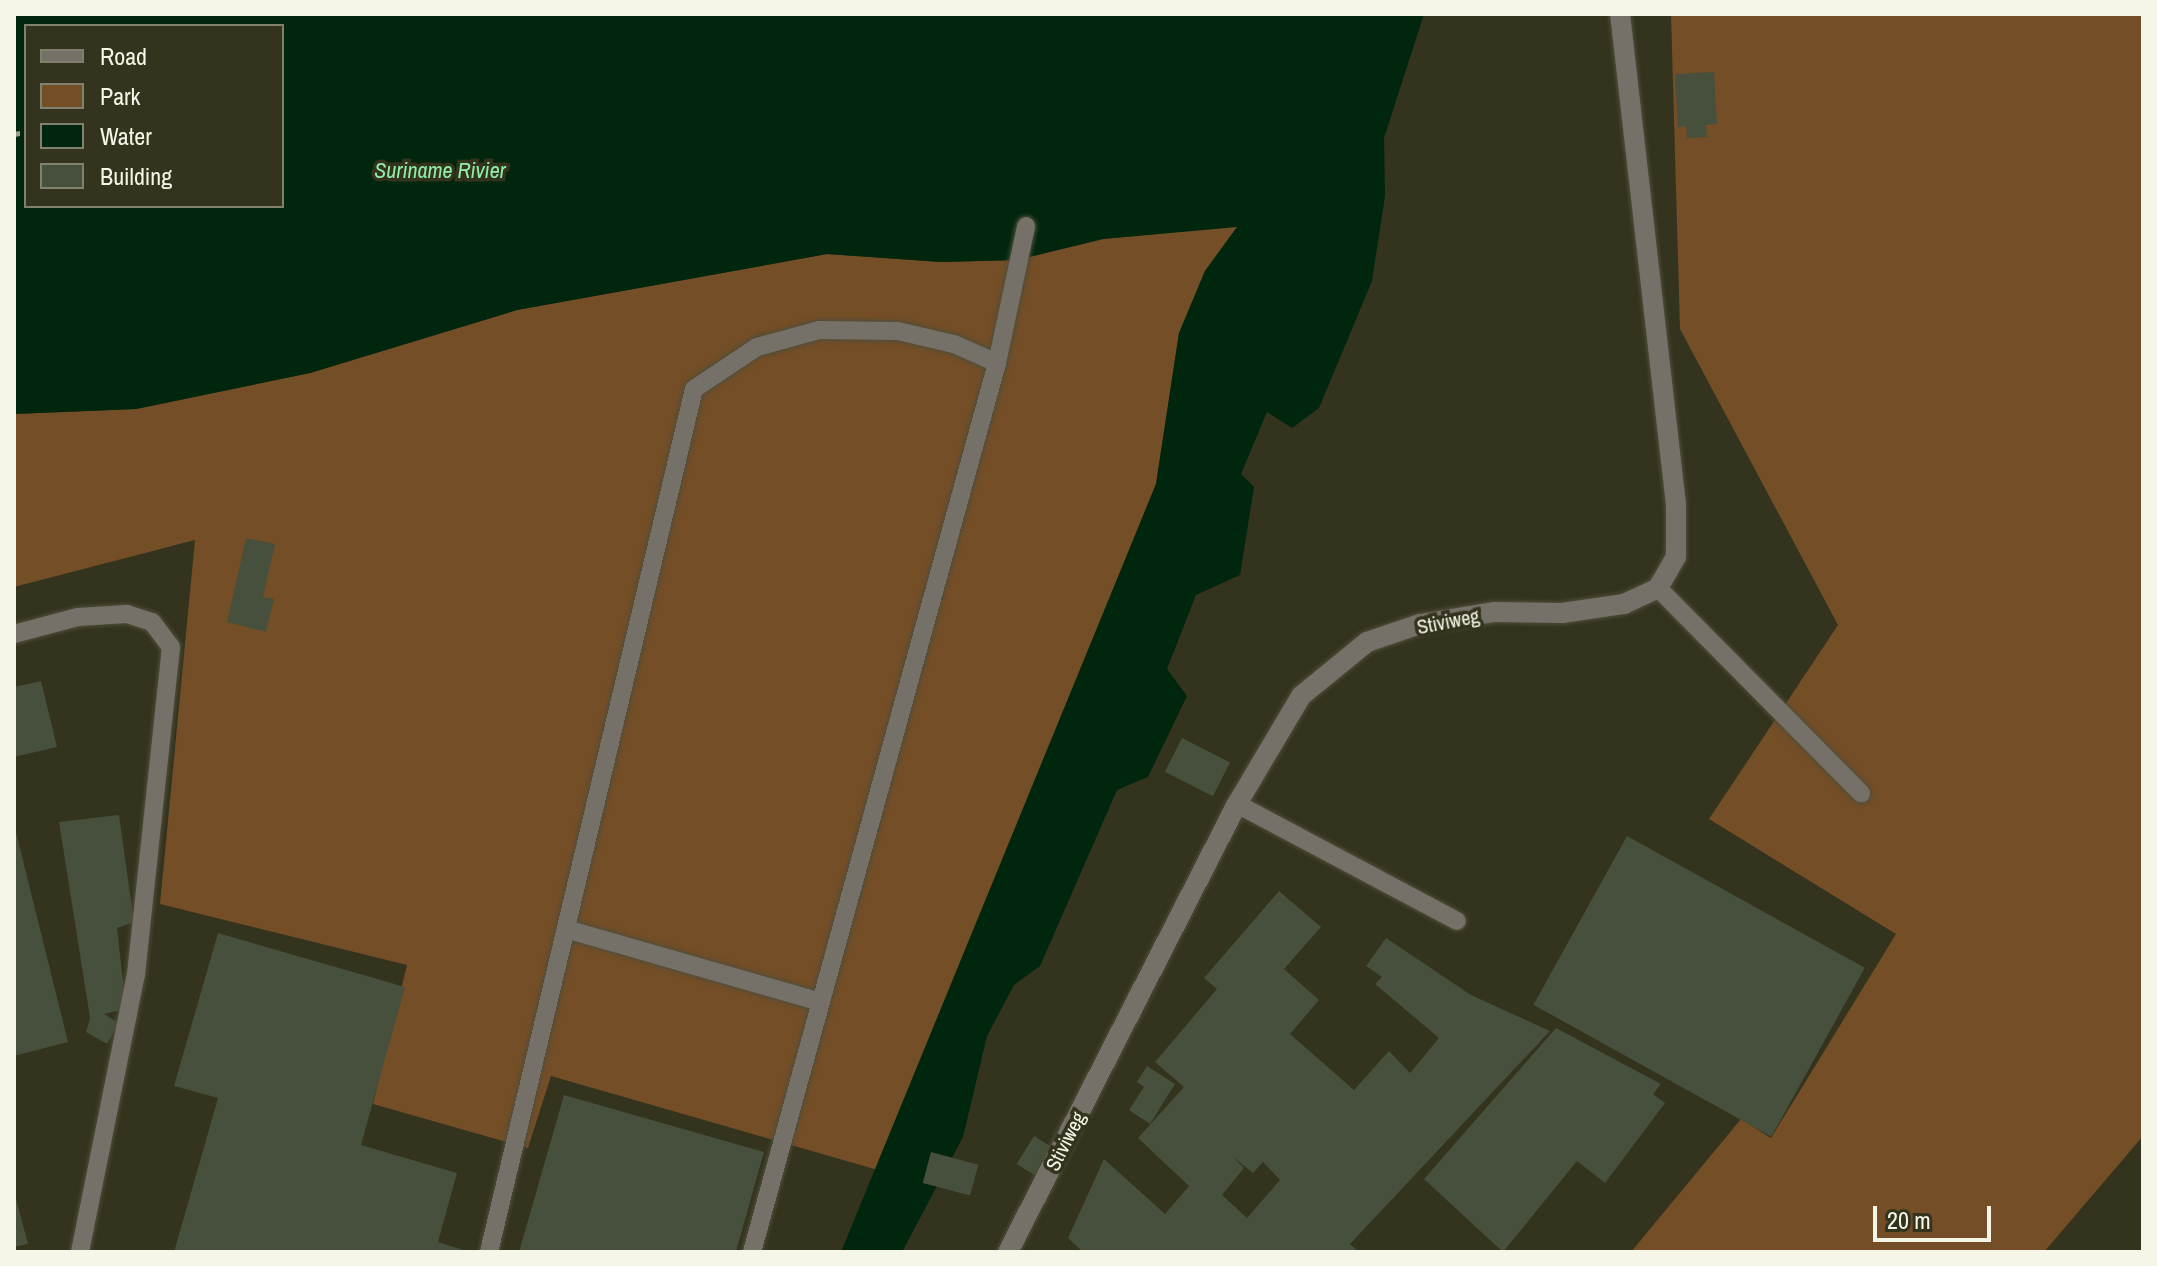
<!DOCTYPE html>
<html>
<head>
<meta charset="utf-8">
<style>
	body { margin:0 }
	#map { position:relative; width:2157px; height:1266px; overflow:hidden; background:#33331e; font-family:"Archivo Narrow",sans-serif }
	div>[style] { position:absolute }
	.green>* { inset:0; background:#744e27 }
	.water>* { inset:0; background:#00260d }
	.building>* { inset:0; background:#46503c; transform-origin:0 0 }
	.path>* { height:5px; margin-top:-2.5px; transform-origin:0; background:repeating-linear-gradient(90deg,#9c9c8b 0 6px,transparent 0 12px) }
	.roads { filter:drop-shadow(0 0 2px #4e4e3a) drop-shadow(0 0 2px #4e4e3a) }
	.lane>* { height:18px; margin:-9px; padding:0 9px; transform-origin:9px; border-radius:9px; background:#757168 }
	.street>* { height:20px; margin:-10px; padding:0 10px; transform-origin:10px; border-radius:10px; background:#757168 }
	span { translate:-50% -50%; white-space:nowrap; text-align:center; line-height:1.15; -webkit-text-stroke:7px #33331e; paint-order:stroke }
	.street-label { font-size:20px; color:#f5f5e8 }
	.water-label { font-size:22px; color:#8eefa7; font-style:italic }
	.frame { position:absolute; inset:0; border:16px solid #f5f5e8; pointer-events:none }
	.legend { position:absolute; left:24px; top:24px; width:260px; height:184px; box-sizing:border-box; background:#33331e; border:2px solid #81816f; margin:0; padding:10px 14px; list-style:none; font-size:24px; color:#f5f5e8 }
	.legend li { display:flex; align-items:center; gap:16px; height:40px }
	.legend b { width:40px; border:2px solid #81816f }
	.scale { position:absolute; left:1873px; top:1206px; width:118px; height:36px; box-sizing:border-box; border:4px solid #f5f5e8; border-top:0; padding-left:10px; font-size:24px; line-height:28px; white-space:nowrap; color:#f5f5e8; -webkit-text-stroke:6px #33331e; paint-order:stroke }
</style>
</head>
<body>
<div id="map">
	<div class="green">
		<i style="clip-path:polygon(1671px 14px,2143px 14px,2143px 1136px,2044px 1252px,1631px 1252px,1741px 1119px,1771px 1138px,1896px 934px,1709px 819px,1838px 625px,1680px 329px)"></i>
		<i style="clip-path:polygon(1238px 226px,1205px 271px,1179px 333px,1156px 484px,878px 1170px,551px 1076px,528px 1148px,373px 1104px,407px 965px,160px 904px,195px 540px,14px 587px,14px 414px,136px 409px,310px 373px,517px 310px,827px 254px,941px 262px,1017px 260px,1103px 239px)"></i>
	</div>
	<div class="water">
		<i style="clip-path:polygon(evenodd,14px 14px,1424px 14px,1384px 138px,1385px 196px,1372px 281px,1319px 408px,1292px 428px,1267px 412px,1241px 474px,1254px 487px,1240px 575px,1196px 595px,1167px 669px,1187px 696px,1148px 777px,1117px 790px,1040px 966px,1014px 985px,987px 1036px,963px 1137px,902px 1252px,841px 1252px,1156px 484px,1179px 333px,1205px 271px,1237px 227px,1103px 239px,1017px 260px,941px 262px,827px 254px,517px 310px,310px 373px,136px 409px,14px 414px,14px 14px,26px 26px,282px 26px,282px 206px,26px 206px,26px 26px)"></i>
	</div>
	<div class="building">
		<i style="clip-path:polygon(1714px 72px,1717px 124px,1706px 125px,1707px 137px,1687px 138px,1686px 126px,1678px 127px,1675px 74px)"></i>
		<i style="clip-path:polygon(246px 538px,275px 544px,263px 597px,274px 599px,266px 632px,227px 622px)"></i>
		<i style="clip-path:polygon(41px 681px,57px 747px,14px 757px,14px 687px)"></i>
		<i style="left:1182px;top:738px;width:54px;height:38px;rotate:27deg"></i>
		<i style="clip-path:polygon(119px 815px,134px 922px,117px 928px,126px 1009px,104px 1014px,119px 1023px,107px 1044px,86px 1032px,90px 1018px,59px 822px)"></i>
		<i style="clip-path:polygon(14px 824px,68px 1042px,14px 1056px)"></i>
		<i style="left:1627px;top:836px;width:272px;height:193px;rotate:29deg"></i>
		<i style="clip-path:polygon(evenodd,1279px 891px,1321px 927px,1284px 969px,1319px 1000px,1290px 1034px,1354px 1090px,1389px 1051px,1410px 1073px,1439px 1038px,1375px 984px,1382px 977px,1366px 966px,1386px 938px,1471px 995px,1550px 1031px,1350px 1244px,1359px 1252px,1083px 1252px,1068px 1238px,1104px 1159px,1165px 1214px,1189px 1186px,1138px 1138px,1184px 1087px,1155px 1062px,1217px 989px,1204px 978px,1279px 891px,1233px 1157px,1253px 1173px,1263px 1162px,1280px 1180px,1247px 1218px,1222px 1195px,1244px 1168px,1233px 1157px)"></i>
		<i style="clip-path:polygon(218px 933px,405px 987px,361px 1145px,457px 1173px,438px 1242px,469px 1252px,174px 1252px,218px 1098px,174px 1086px)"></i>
		<i style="clip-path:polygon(1556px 1028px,1661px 1084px,1653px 1094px,1665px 1103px,1605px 1183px,1577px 1161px,1503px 1252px,1424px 1179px)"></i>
		<i style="clip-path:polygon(1147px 1066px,1175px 1084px,1150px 1124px,1129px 1110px,1144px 1087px,1137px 1082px)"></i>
		<i style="clip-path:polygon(564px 1095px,764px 1152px,736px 1252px,519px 1252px)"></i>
		<i style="left:1034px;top:1136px;width:25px;height:33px;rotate:32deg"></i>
		<i style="left:931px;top:1152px;width:49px;height:32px;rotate:15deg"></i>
		<i style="clip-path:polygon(14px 1191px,28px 1244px,14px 1247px)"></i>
	</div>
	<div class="path">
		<i style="left:14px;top:134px;width:12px;rotate:-9deg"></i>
	</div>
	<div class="roads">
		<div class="lane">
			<i style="left:1658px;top:588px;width:289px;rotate:45.3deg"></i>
			<i style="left:14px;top:634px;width:66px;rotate:-14.9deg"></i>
			<i style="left:78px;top:617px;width:49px;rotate:-3.5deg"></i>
			<i style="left:127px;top:614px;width:26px;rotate:18deg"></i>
			<i style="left:152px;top:622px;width:31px;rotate:53deg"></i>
			<i style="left:171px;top:647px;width:329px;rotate:96.1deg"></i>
			<i style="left:136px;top:974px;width:284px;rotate:101.4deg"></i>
			<i style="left:1237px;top:804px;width:249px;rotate:28deg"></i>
			<i style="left:566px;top:929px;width:265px;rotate:16deg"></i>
			<i style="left:489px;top:1252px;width:887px;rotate:-76.64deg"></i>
			<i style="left:694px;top:389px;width:76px;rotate:-33.7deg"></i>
			<i style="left:757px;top:347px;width:64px;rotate:-15.3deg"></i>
			<i style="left:819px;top:330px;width:79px;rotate:0.7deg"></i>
			<i style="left:898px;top:331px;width:57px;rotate:13.1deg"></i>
			<i style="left:954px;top:344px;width:47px;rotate:23.8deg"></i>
			<i style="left:752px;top:1252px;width:922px;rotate:-74.59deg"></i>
			<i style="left:997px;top:363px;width:140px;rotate:-78deg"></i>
		</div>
		<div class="street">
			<i style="left:1008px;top:1252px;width:503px;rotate:-62.93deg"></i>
			<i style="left:1237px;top:804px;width:126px;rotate:-59.3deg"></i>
			<i style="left:1301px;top:696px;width:85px;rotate:-39.3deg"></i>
			<i style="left:1367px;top:642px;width:56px;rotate:-18.8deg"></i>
			<i style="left:1420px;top:624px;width:76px;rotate:-9.1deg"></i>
			<i style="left:1495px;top:612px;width:67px;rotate:0.9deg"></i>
			<i style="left:1562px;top:613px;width:63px;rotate:-8.3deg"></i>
			<i style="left:1624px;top:604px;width:38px;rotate:-25deg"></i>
			<i style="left:1658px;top:588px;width:36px;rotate:-60deg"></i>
			<i style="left:1676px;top:557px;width:52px;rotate:-90deg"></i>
			<i style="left:1676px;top:505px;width:494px;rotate:-96.5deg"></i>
		</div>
	</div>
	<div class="street-label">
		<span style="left:1448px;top:621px;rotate:-11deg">Stiviweg</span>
		<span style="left:1065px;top:1141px;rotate:-63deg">Stiviweg</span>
	</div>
	<div class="water-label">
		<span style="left:440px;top:171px">Suriname Rivier</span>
	</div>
	<div class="frame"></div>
	<ul class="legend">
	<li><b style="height:10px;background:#757168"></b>Road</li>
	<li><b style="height:22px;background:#744e27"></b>Park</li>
	<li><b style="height:22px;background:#00260d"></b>Water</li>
	<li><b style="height:22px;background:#46503c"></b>Building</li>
	</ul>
	<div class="scale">20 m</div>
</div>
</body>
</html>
